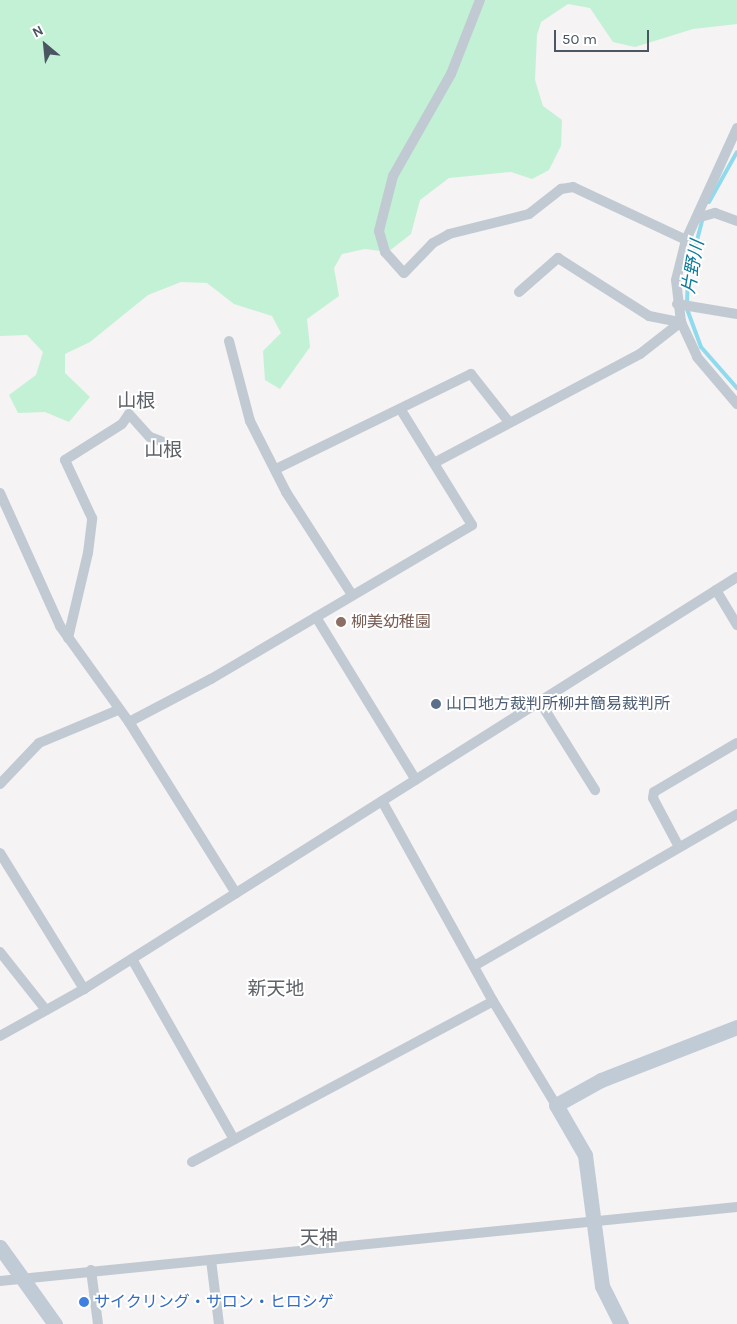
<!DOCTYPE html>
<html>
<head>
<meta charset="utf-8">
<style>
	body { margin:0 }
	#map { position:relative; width:737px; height:1324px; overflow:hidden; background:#f5f3f3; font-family:Karla,"Noto Sans JP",sans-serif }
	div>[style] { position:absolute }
	.green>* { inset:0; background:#c3f1d5 }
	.stream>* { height:4px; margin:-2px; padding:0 2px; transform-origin:2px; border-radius:2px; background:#90daee }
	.street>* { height:10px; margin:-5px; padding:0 5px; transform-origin:5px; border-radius:5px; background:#c1cad2 }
	.secondary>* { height:15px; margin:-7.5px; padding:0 7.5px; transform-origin:7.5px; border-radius:7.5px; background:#c1cbd6 }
	.dots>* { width:14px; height:14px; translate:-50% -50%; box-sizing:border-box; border:2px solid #fff; border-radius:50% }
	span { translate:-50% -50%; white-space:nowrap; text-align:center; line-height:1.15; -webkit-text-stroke:4px #fff; paint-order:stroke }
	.education-label { font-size:16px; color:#785e54 }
	.left { translate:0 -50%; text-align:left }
	.service-label { font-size:16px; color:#4e5e75 }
	.shop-label { font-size:16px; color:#366cbe }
	.water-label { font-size:18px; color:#0c7c9b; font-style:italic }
	.quarter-label { font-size:19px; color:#5f6368 }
	.north { position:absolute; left:20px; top:20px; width:50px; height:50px; -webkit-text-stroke:4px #fff; paint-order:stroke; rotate:332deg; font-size:14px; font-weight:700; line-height:20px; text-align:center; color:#4a5661 }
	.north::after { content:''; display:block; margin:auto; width:18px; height:22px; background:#4a5661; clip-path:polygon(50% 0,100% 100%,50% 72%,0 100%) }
	.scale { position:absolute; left:554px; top:30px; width:95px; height:22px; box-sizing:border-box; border:2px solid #4a5661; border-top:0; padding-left:6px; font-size:15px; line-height:18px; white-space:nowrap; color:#4a5661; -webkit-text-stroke:4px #fff; paint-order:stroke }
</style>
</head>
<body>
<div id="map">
	<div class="green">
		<i style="clip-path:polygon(0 0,737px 0,737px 24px,693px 29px,635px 47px,613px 42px,590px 8px,568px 4px,541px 22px,537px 35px,535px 80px,543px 106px,562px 120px,561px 146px,549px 170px,532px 179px,511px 172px,449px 178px,420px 200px,411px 234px,388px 252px,365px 249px,342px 254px,334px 268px,339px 296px,307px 319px,310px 347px,280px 389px,265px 380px,263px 351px,281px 333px,272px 316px,234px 304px,207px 283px,181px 282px,148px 295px,90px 342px,65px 354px,65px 373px,90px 397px,69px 422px,45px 412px,18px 413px,9px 395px,36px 375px,43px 352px,27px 335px,0 336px)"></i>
	</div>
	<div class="stream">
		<i style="left:709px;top:202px;width:57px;rotate:-60.8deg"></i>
		<i style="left:702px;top:221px;width:56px;rotate:104.5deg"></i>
		<i style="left:688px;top:275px;width:34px;rotate:92deg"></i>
		<i style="left:687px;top:309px;width:40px;rotate:69.8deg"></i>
		<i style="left:701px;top:347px;width:55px;rotate:48.7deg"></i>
	</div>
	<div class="street">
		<i style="left:480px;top:0;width:79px;rotate:111.4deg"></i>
		<i style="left:451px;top:74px;width:117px;rotate:119.6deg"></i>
		<i style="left:393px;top:176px;width:57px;rotate:104.3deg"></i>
		<i style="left:379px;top:231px;width:22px;rotate:74deg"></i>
		<i style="left:385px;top:252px;width:28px;rotate:48deg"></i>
		<i style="left:404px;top:273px;width:42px;rotate:-46deg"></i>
		<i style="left:433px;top:243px;width:18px;rotate:-29deg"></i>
		<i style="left:449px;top:234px;width:82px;rotate:-14deg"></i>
		<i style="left:529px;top:214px;width:41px;rotate:-38deg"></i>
		<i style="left:561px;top:189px;width:12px;rotate:-9deg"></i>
		<i style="left:573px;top:187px;width:125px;rotate:25.1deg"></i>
		<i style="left:737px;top:128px;width:123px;rotate:114.5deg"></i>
		<i style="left:686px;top:240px;width:41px;rotate:104deg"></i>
		<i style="left:676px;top:280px;width:42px;rotate:83.2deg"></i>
		<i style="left:681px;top:322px;width:38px;rotate:65deg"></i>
		<i style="left:697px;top:357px;width:62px;rotate:49.6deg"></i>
		<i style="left:697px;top:218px;width:19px;rotate:-16deg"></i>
		<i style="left:715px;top:213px;width:23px;rotate:20deg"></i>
		<i style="left:519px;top:292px;width:52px;rotate:-41.1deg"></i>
		<i style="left:558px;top:258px;width:108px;rotate:32.5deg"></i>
		<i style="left:649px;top:316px;width:33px;rotate:11deg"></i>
		<i style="left:677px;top:304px;width:61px;rotate:9.5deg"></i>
		<i style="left:229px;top:341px;width:83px;rotate:75.3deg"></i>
		<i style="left:250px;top:421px;width:80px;rotate:63.1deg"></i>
		<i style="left:286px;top:492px;width:122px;rotate:57.3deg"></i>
		<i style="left:434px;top:463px;width:233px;rotate:-27.9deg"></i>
		<i style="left:640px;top:354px;width:52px;rotate:-38deg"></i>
		<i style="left:276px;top:469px;width:217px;rotate:-26deg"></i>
		<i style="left:471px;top:374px;width:61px;rotate:51.6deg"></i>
		<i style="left:0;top:493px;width:146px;rotate:65.7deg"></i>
		<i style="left:60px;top:626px;width:118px;rotate:54.3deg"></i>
		<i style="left:129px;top:722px;width:202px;rotate:58deg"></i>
		<i style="left:716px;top:590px;width:41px;rotate:59deg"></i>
		<i style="left:316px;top:617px;width:191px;rotate:58.5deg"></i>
		<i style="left:68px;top:638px;width:87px;rotate:-76.8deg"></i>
		<i style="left:88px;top:553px;width:35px;rotate:-83deg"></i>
		<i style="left:92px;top:518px;width:64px;rotate:-115deg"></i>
		<i style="left:65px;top:460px;width:67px;rotate:-32.3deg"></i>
		<i style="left:122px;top:424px;width:12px;rotate:-55deg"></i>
		<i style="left:129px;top:414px;width:31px;rotate:48deg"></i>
		<i style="left:150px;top:437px;width:12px;rotate:20deg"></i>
		<i style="left:540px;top:702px;width:104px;rotate:58deg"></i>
		<i style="left:129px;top:722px;width:93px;rotate:-27.7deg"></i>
		<i style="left:211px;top:679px;width:303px;rotate:-30.5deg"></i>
		<i style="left:472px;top:525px;width:135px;rotate:-121.7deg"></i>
		<i style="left:0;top:784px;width:57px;rotate:-46.4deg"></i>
		<i style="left:39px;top:743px;width:86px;rotate:-22.7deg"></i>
		<i style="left:382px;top:801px;width:229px;rotate:61deg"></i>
		<i style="left:493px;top:1001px;width:122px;rotate:58.8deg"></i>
		<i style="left:679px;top:847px;width:55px;rotate:-118deg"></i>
		<i style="left:653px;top:798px;width:6px;rotate:-81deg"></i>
		<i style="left:654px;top:792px;width:96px;rotate:-30.6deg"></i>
		<i style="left:0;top:853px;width:160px;rotate:58.3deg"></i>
		<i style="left:0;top:952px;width:74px;rotate:51.6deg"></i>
		<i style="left:132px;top:959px;width:207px;rotate:60.5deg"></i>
		<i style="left:474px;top:966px;width:304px;rotate:-30deg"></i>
		<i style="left:0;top:1036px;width:96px;rotate:-29.2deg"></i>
		<i style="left:84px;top:989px;width:772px;rotate:-32.25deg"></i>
		<i style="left:192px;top:1162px;width:341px;rotate:-28.1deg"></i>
		<i style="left:211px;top:1260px;width:64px;rotate:82.9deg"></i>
		<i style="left:91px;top:1270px;width:54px;rotate:82.6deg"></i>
		<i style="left:0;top:1281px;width:741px;rotate:-5.73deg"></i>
	</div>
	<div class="secondary">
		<i style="left:0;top:1247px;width:95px;rotate:54.5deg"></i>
		<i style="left:621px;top:1324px;width:42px;rotate:-116.6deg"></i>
		<i style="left:602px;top:1286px;width:132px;rotate:-97.4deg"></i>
		<i style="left:585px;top:1155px;width:58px;rotate:-120.1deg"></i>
		<i style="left:556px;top:1105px;width:51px;rotate:-29.1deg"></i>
		<i style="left:601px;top:1080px;width:146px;rotate:-21.3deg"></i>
	</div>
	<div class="dots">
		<i style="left:341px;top:622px;background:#8d6e63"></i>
		<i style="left:436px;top:704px;background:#5c6f8a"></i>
		<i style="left:84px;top:1302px;background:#3f7fe0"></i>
	</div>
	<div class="education-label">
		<span class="left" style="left:351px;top:622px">柳美幼稚園</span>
	</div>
	<div class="service-label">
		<span class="left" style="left:446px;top:704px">山口地方裁判所柳井簡易裁判所</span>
	</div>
	<div class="shop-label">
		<span class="left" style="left:94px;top:1302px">サイクリング・サロン・ヒロシゲ</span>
	</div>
	<div class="water-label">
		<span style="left:693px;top:267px;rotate:-80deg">片野川</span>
	</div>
	<div class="quarter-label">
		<span style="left:136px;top:402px">山根</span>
		<span style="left:163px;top:451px">山根</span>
		<span style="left:276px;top:990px">新天地</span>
		<span style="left:319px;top:1239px">天神</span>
	</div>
	<div class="north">N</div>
	<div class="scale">50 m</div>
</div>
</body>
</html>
